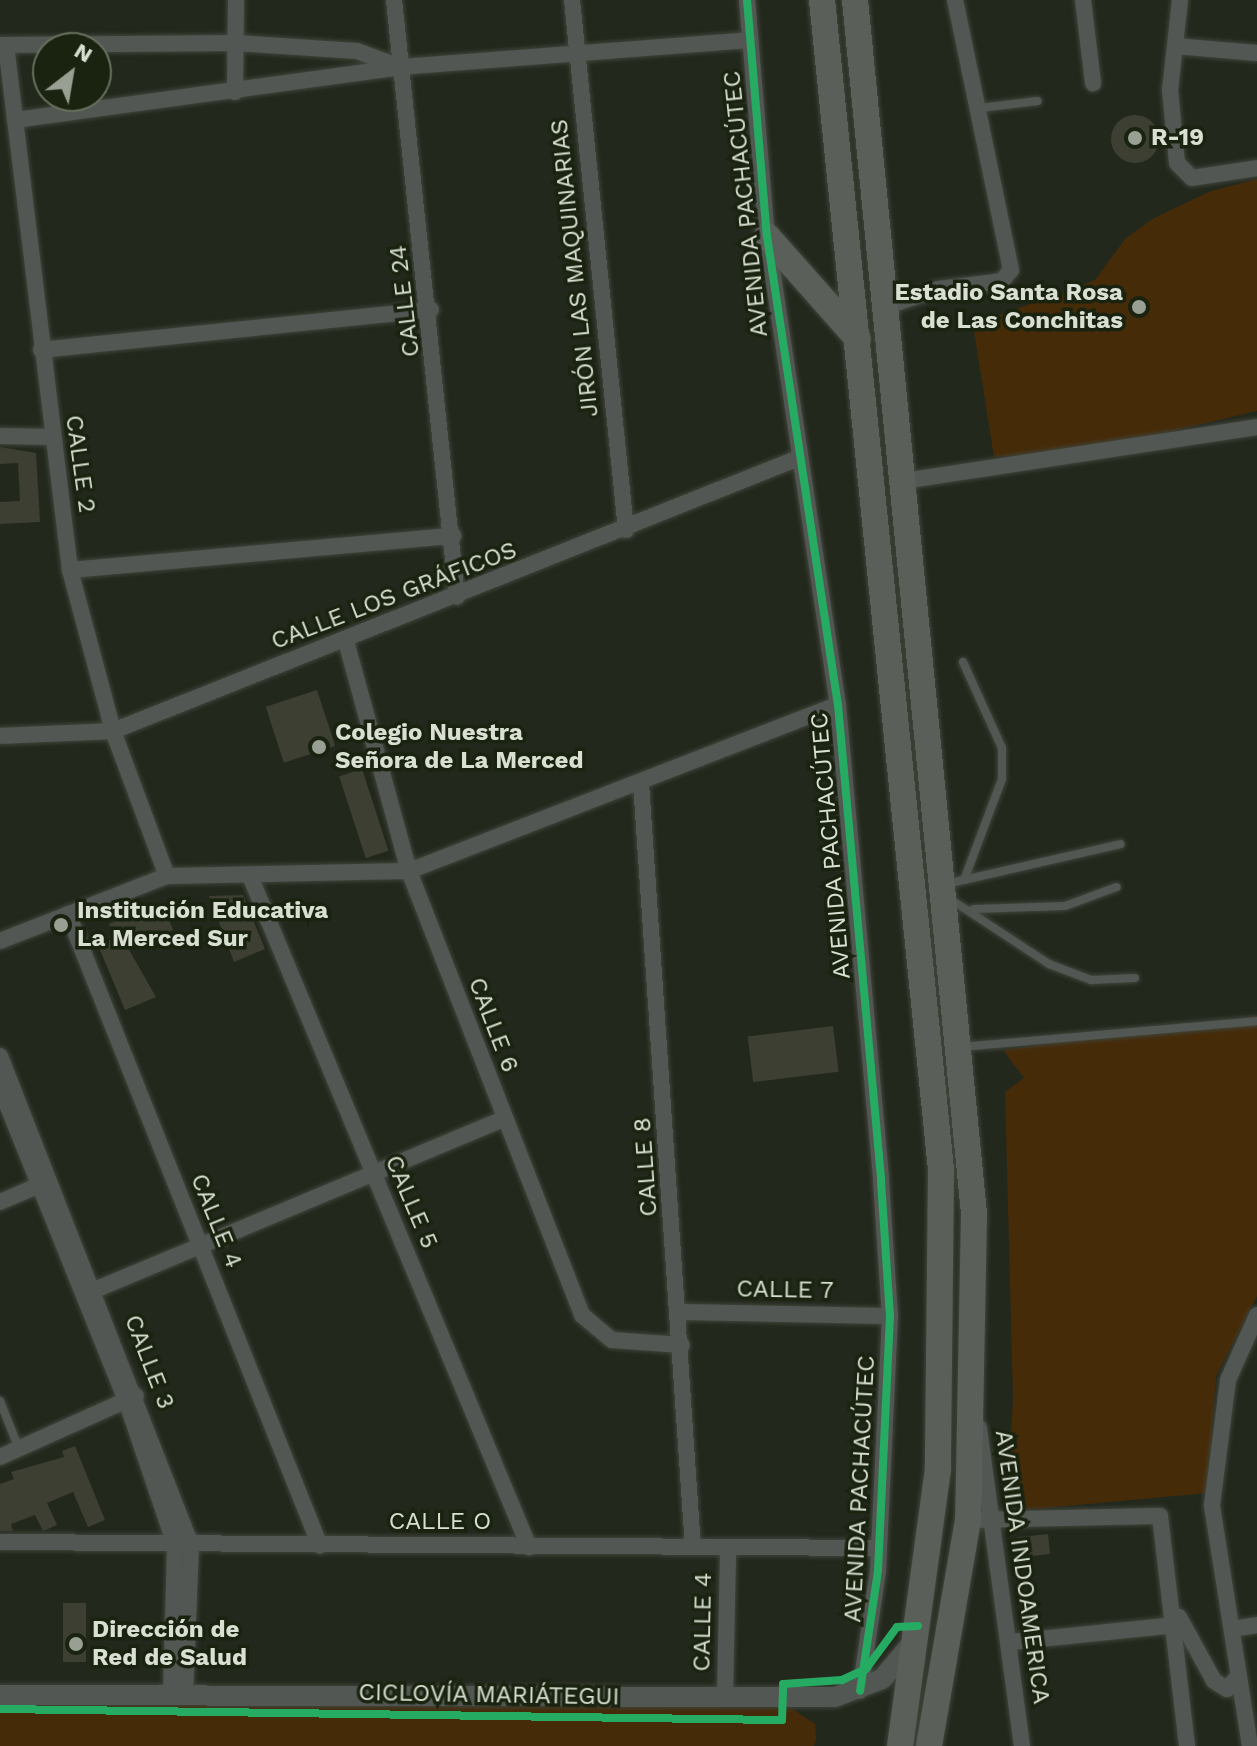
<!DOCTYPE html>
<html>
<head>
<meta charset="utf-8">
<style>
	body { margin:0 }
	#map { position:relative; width:1257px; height:1746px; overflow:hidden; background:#23281d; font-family:"Work Sans",sans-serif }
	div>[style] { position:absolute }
	.green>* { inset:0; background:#462b09 }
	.building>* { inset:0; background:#3d3f32; transform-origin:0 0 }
	.round { border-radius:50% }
	.roads { filter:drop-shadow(0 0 2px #40453b) drop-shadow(0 0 2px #40453b) }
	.service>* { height:8px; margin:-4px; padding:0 4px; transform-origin:4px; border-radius:4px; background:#535753 }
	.minor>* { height:16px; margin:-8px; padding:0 8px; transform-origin:8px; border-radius:8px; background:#535753 }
	.tertiary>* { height:20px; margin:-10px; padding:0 10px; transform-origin:10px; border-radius:10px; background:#535753 }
	.primary>* { height:26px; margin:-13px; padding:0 13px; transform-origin:13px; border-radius:13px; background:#5a5f59 }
	.cycleway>* { height:8px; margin:-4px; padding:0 4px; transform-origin:4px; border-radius:4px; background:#26ab63 }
	.dots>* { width:22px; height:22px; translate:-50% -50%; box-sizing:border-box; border:4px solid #1a230f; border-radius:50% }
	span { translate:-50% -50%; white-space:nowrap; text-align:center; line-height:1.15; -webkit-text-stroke:7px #1a230f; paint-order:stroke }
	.poi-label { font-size:24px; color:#d9e0d3; font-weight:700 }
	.left { translate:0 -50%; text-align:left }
	.right { translate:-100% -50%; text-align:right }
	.street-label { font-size:24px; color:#d9e0d3 }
	.north { position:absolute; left:32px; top:32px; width:80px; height:80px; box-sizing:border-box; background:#1a230f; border:2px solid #666f5d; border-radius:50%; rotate:31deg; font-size:22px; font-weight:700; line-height:32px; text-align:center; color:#d9e0d3 }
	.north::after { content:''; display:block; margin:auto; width:28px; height:36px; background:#99a093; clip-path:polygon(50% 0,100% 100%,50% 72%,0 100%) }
</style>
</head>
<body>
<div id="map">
	<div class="green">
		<i style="clip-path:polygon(1257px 179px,1257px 411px,1100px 448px,994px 457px,973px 325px,1095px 280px,1125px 239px,1154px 218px,1211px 191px)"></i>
		<i style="clip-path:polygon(1257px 1016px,1257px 1296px,1216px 1376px,1207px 1493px,1023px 1510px,1008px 1496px,1013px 1398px,1005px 1092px,1024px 1078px,1003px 1050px)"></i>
		<i style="clip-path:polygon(0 1703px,791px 1708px,815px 1724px,816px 1739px,814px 1746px,0 1746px)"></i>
	</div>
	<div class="building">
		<i class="round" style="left:1111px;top:115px;width:48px;height:48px"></i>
		<i style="clip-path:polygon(0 447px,36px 453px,40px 522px,0 524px,0 502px,20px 501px,18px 463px,0 464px)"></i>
		<i style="left:317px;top:690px;width:59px;height:54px;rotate:72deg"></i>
		<i style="left:362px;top:769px;width:86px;height:24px;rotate:72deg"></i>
		<i style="clip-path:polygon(243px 895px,265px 949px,234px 962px,209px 896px)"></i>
		<i style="clip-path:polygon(162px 902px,173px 930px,128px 948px,156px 997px,125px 1010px,98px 945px,114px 938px,109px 924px)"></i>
		<i style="left:833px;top:1026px;width:46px;height:86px;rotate:83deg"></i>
		<i style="clip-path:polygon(75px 1446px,105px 1520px,88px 1527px,73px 1492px,47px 1503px,57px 1525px,43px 1531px,35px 1515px,11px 1524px,13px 1531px,0 1531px,0 1484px,14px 1479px,11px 1472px,64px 1457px,62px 1451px)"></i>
		<i style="left:1048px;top:1534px;width:20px;height:31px;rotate:84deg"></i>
		<i style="left:63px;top:1603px;width:23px;height:59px"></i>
	</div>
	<div class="roads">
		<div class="service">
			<i style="left:980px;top:108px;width:58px;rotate:-6.9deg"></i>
			<i style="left:963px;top:662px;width:94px;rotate:65.6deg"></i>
			<i style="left:1002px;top:748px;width:31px;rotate:90deg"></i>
			<i style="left:1002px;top:779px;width:108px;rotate:110.6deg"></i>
			<i style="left:946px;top:884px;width:179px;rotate:-12.9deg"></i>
			<i style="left:947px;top:897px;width:122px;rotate:33.3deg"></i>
			<i style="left:1049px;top:964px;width:45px;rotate:20.9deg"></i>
			<i style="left:1091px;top:980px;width:44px;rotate:-2.6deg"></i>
			<i style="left:974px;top:909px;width:91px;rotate:-1.9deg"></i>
			<i style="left:1065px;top:906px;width:55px;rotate:-20.1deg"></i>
			<i style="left:962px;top:1047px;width:296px;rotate:-5deg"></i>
			<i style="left:0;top:1401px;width:52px;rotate:68.4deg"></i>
		</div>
		<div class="minor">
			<i style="left:394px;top:0;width:600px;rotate:83.98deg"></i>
			<i style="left:572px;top:0;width:533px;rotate:84.18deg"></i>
			<i style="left:747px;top:0;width:237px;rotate:85.2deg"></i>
			<i style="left:767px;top:236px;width:474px;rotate:81.4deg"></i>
			<i style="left:838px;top:705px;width:478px;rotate:84.8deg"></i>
			<i style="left:881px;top:1181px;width:135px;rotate:86.2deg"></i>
			<i style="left:890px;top:1316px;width:255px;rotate:92.7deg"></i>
			<i style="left:878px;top:1571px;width:121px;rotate:98.5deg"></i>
			<i style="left:1083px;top:0;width:84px;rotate:83.1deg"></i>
			<i style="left:1180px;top:0;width:91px;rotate:96.3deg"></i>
			<i style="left:1170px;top:90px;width:73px;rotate:84.5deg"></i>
			<i style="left:1177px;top:163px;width:21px;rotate:45deg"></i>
			<i style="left:1192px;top:178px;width:66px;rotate:-8.7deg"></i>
			<i style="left:0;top:45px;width:236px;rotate:-0.5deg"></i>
			<i style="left:236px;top:43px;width:121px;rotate:3.8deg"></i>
			<i style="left:357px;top:51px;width:46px;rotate:20.4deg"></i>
			<i style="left:6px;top:45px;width:529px;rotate:83.05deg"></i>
			<i style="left:70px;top:570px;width:167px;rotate:75deg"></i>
			<i style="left:113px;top:731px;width:155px;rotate:69.6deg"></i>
			<i style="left:1175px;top:46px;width:82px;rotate:4.9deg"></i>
			<i style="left:235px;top:92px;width:92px;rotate:-89.4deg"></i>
			<i style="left:15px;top:120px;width:389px;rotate:-7.8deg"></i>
			<i style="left:400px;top:67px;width:349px;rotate:-4.4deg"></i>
			<i style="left:885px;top:307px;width:56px;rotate:-18.8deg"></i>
			<i style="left:938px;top:289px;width:64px;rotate:-7.1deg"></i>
			<i style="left:1002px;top:281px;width:14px;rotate:-51deg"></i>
			<i style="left:1011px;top:270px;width:276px;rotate:-101.7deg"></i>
			<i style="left:41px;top:350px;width:392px;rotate:-5.9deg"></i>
			<i style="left:0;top:436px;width:51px;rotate:1.1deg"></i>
			<i style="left:904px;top:481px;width:357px;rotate:-8.7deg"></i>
			<i style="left:70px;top:570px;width:385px;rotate:-5.1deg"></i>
			<i style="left:346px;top:641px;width:238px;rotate:74.7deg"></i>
			<i style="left:409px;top:871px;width:477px;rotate:68.7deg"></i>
			<i style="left:582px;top:1315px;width:39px;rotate:40deg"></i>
			<i style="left:612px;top:1340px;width:70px;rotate:4.1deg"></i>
			<i style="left:0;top:736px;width:113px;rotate:-2.5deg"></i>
			<i style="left:113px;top:731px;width:735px;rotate:-21.71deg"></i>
			<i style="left:641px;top:783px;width:766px;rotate:86.11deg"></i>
			<i style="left:250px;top:876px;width:727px;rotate:67.42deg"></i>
			<i style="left:68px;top:914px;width:680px;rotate:68.26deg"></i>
			<i style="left:0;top:941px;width:179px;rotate:-21.3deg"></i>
			<i style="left:167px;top:876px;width:242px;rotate:-1.2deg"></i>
			<i style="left:409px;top:871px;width:460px;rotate:-21.2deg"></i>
			<i style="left:0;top:1056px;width:525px;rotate:68.66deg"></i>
			<i style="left:191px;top:1545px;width:152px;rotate:92.3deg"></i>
			<i style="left:0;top:1087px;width:337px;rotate:68.1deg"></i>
			<i style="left:126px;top:1400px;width:153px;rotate:71.3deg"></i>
			<i style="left:175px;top:1545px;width:152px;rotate:91.5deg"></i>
			<i style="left:0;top:1202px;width:53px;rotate:-23.2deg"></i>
			<i style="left:85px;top:1294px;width:454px;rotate:-22.7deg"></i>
			<i style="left:680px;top:1312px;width:210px;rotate:1.1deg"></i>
			<i style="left:979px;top:1428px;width:321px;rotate:82.3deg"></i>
			<i style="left:0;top:1457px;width:149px;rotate:-24.2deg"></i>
			<i style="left:968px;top:1520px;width:192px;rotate:-1.2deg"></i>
			<i style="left:1160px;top:1516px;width:232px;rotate:83.3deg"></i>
			<i style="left:0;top:1542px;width:879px;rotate:0.39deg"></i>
			<i style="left:1179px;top:1617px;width:73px;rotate:61.3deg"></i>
			<i style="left:1214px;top:1681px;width:15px;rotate:32deg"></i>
			<i style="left:1227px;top:1689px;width:18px;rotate:-49deg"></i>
			<i style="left:1232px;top:1629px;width:25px;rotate:-9deg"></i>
			<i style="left:1011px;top:1642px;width:165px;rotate:-5.9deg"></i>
			<i style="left:725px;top:1697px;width:149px;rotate:-88.8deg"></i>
			<i style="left:1250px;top:1746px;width:244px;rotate:-99deg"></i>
			<i style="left:1212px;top:1505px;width:126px;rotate:-82.7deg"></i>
			<i style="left:1228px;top:1380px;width:71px;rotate:-66deg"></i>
		</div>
		<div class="tertiary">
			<i style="left:0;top:1695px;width:835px;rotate:0.14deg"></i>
			<i style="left:835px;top:1697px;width:50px;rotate:-21deg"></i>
			<i style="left:882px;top:1679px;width:50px;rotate:-49.9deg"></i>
		</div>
		<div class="primary">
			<i style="left:822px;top:0;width:1176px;rotate:84.19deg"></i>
			<i style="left:941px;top:1170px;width:299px;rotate:90.6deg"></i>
			<i style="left:938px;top:1469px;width:280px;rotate:97.8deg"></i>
			<i style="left:855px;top:0;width:1220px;rotate:84.4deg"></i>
			<i style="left:974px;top:1214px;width:306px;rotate:91.1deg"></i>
			<i style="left:968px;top:1520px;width:229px;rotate:99.8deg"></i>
			<i style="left:767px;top:236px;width:137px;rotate:48.5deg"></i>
		</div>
	</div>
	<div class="cycleway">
		<i style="left:747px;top:0;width:237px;rotate:85.2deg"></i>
		<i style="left:767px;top:236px;width:474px;rotate:81.4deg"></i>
		<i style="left:838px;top:705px;width:478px;rotate:84.8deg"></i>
		<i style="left:881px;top:1181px;width:135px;rotate:86.2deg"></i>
		<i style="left:890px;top:1316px;width:255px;rotate:92.7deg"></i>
		<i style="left:878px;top:1571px;width:121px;rotate:98.5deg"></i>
		<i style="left:0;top:1709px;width:782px;rotate:0.81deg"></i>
		<i style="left:782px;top:1720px;width:36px;rotate:-88deg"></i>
		<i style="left:783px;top:1684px;width:59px;rotate:-3.9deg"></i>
		<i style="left:842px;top:1680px;width:26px;rotate:-25deg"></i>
		<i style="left:866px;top:1669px;width:52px;rotate:-53.6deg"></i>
		<i style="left:897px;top:1627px;width:21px;rotate:-3deg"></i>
	</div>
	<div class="dots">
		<i style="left:1135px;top:138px;background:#99a093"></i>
		<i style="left:1139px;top:307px;background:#99a093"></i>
		<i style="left:319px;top:747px;background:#99a093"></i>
		<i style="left:61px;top:925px;background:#99a093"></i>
		<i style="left:76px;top:1644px;background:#99a093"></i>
	</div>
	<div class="poi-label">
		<span class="left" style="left:1151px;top:138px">R-19</span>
		<span class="right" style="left:1123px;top:307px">Estadio Santa Rosa<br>de Las Conchitas</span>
		<span class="left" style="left:335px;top:747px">Colegio Nuestra<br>Señora de La Merced</span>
		<span class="left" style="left:77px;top:925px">Institución Educativa<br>La Merced Sur</span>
		<span class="left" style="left:92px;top:1644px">Dirección de<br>Red de Salud</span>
	</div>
	<div class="street-label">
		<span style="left:746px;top:204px;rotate:-96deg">AVENIDA PACHACÚTEC</span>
		<span style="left:575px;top:268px;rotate:-96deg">JIRÓN LAS MAQUINARIAS</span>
		<span style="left:405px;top:301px;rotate:-97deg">CALLE 24</span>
		<span style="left:80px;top:464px;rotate:82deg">CALLE 2</span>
		<span style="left:394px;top:596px;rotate:-21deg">CALLE LOS GRÁFICOS</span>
		<span style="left:831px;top:846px;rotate:-95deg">AVENIDA PACHACÚTEC</span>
		<span style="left:493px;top:1025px;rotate:69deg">CALLE 6</span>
		<span style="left:646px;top:1167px;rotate:-94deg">CALLE 8</span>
		<span style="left:411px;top:1202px;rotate:67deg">CALLE 5</span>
		<span style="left:216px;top:1221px;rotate:68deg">CALLE 4</span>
		<span style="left:785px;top:1290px;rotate:1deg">CALLE 7</span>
		<span style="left:149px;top:1362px;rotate:69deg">CALLE 3</span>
		<span style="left:860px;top:1489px;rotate:-87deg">AVENIDA PACHACÚTEC</span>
		<span style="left:440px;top:1522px">CALLE O</span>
		<span style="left:1022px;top:1567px;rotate:82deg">AVENIDA INDOAMERICA</span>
		<span style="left:703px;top:1622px;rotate:-89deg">CALLE 4</span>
		<span style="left:489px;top:1695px;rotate:1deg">CICLOVÍA MARIÁTEGUI</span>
	</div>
	<div class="north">N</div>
</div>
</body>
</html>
